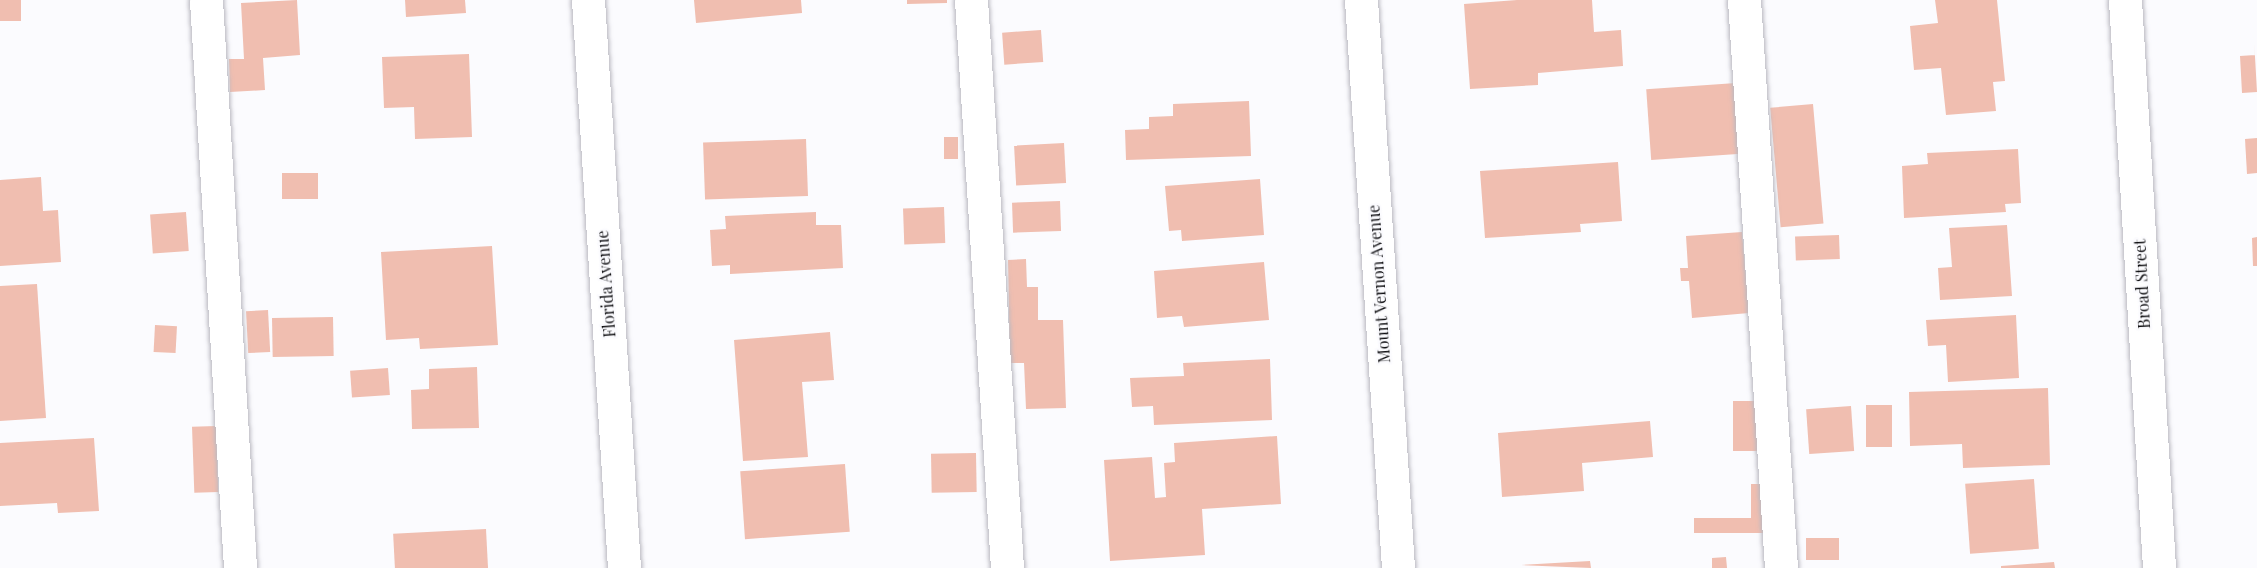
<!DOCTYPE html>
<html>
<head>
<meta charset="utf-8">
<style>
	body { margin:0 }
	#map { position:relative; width:2257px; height:568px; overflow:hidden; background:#fbfbfe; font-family:"Playfair Display",serif }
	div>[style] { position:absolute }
	.building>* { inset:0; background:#f0beb0; transform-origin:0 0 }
	.roads { filter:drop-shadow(0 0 2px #bab9c1) drop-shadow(0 0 2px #bab9c1) }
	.minor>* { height:33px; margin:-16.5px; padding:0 16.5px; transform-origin:16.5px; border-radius:16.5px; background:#fff }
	span { translate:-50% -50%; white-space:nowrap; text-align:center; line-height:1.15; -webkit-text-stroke:4.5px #fbfbfe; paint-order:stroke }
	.street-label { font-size:16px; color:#0e0e11 }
</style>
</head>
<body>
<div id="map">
	<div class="building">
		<i style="left:0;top:0;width:21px;height:21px"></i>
		<i style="clip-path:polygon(297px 0,300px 55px,263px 58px,265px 90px,230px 92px,229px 59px,244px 59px,241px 3px)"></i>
		<i style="clip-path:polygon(405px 0,465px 0,466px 13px,406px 17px)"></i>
		<i style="clip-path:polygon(694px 0,801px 0,802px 13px,696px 23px)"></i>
		<i style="clip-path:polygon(907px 0,947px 0,947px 3px,907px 4px)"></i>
		<i style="clip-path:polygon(1517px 0,1592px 0,1594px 32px,1621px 30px,1623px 66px,1538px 73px,1538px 85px,1470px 89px,1464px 4px)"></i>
		<i style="clip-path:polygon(1935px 0,1997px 0,2005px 81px,1993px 82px,1996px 111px,1946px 115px,1941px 68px,1914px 70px,1910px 26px,1938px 23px)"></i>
		<i style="left:1041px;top:30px;width:32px;height:39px;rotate:86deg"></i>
		<i style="clip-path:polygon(2254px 39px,2257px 92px,2242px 93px,2240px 56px,2255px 55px)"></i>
		<i style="clip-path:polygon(469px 54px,472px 137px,415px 139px,414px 107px,384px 108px,382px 57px)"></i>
		<i style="left:1736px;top:83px;width:71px;height:90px;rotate:86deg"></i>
		<i style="clip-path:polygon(1249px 101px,1251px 156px,1126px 160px,1125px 130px,1149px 129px,1149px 117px,1173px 116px,1173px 104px)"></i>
		<i style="left:1813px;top:104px;width:120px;height:43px;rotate:85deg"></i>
		<i style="left:944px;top:137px;width:14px;height:22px"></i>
		<i style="clip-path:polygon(2257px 138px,2257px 173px,2247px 174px,2245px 139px)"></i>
		<i style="left:806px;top:139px;width:57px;height:103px;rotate:88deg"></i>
		<i style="left:1064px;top:143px;width:40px;height:50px;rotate:87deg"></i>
		<i style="clip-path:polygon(2018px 149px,2021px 203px,2005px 204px,2006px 212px,1904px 218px,1902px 166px,1928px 164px,1927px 153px)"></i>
		<i style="clip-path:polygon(1618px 162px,1622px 221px,1580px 224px,1581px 232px,1485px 238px,1480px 171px)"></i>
		<i style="left:318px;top:173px;width:26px;height:36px;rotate:90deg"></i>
		<i style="clip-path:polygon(41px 177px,43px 211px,58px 210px,61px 262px,0 266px,0 180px)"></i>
		<i style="clip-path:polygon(1260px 179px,1264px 235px,1182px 241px,1181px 230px,1169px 231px,1165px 186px)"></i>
		<i style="left:1060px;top:201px;width:30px;height:48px;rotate:88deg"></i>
		<i style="left:944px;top:207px;width:36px;height:41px;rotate:88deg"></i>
		<i style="left:186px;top:212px;width:39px;height:36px;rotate:86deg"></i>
		<i style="clip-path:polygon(816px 212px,816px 225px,841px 225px,843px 268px,730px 274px,730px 265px,712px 266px,710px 230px,726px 229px,725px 216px)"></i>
		<i style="clip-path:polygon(2007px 225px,2012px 296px,1940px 300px,1938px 268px,1952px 267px,1949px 228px)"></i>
		<i style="clip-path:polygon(1742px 232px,1749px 313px,1692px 318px,1689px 281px,1681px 281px,1680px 268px,1688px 268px,1686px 236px)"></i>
		<i style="left:1839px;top:235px;width:24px;height:44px;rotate:88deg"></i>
		<i style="clip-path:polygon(2257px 237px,2257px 266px,2253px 266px,2252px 238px)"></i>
		<i style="clip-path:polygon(492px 246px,498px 345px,420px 349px,419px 338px,386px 340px,381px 252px)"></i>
		<i style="clip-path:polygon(1026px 259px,1027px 287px,1038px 287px,1038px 320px,1063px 320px,1066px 408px,1026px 409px,1024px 363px,1010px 363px,1008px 260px)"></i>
		<i style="clip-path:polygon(1264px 262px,1269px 320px,1184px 327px,1182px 316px,1157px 318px,1154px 271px)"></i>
		<i style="clip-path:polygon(37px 284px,46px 418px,0 421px,0 286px)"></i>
		<i style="left:268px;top:310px;width:42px;height:22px;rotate:87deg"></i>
		<i style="clip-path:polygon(2016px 315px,2019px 378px,1948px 382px,1946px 345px,1928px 346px,1926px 320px)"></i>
		<i style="left:333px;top:317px;width:39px;height:61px;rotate:89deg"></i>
		<i style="left:155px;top:325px;width:22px;height:27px;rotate:3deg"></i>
		<i style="clip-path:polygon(830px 332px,834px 380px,802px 382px,808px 457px,743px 461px,734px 340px)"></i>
		<i style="clip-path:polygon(1270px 359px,1272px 420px,1154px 425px,1153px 406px,1132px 407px,1130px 378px,1184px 376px,1183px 363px)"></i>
		<i style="clip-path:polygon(477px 367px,479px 428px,412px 429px,411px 390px,429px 389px,429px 369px)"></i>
		<i style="left:388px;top:368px;width:27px;height:38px;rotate:86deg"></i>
		<i style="clip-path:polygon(2048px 388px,2050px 465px,1963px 468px,1962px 444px,1910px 446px,1909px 392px)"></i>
		<i style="left:1733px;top:401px;width:24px;height:50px"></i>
		<i style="left:1866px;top:405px;width:26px;height:42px"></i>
		<i style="left:1851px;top:406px;width:45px;height:45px;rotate:86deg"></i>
		<i style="clip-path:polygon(1650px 421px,1653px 457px,1582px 463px,1584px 491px,1502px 497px,1498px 433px)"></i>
		<i style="left:216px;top:426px;width:66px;height:24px;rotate:88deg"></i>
		<i style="clip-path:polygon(1277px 436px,1281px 504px,1202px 509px,1205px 555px,1110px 561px,1104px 460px,1152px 457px,1155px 498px,1166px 497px,1164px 463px,1175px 462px,1174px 443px)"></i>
		<i style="clip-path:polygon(94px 438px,99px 511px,58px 513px,57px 503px,0 506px,0 443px)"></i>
		<i style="left:976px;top:453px;width:39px;height:45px;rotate:89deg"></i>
		<i style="left:845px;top:464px;width:68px;height:105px;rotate:86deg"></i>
		<i style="left:2034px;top:479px;width:70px;height:69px;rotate:86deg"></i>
		<i style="clip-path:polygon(1751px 484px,1765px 484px,1765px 533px,1694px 533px,1694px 518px,1751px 518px)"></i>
		<i style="left:486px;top:529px;width:39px;height:93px;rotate:87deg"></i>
		<i style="left:1806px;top:538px;width:33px;height:22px"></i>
		<i style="clip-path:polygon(1726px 557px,1727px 568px,1712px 568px,1712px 558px)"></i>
		<i style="clip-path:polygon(1590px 561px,1591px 568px,1521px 565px)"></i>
		<i style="clip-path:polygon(2054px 562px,2055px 568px,2001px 568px,2001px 566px)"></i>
	</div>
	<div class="roads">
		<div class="minor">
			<i style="left:206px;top:0;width:569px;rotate:86.57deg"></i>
			<i style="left:588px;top:0;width:569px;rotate:86.37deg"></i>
			<i style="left:971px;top:0;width:569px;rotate:86.37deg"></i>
			<i style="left:1361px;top:0;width:569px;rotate:86.27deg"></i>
			<i style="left:1744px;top:0;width:569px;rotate:86.27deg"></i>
			<i style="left:2125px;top:0;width:569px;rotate:86.57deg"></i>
		</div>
	</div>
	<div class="street-label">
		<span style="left:606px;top:284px;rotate:-94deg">Florida Avenue</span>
		<span style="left:1379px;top:284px;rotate:-94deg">Mount Vernon Avenue</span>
		<span style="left:2142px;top:284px;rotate:-93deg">Broad Street</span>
	</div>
</div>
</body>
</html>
